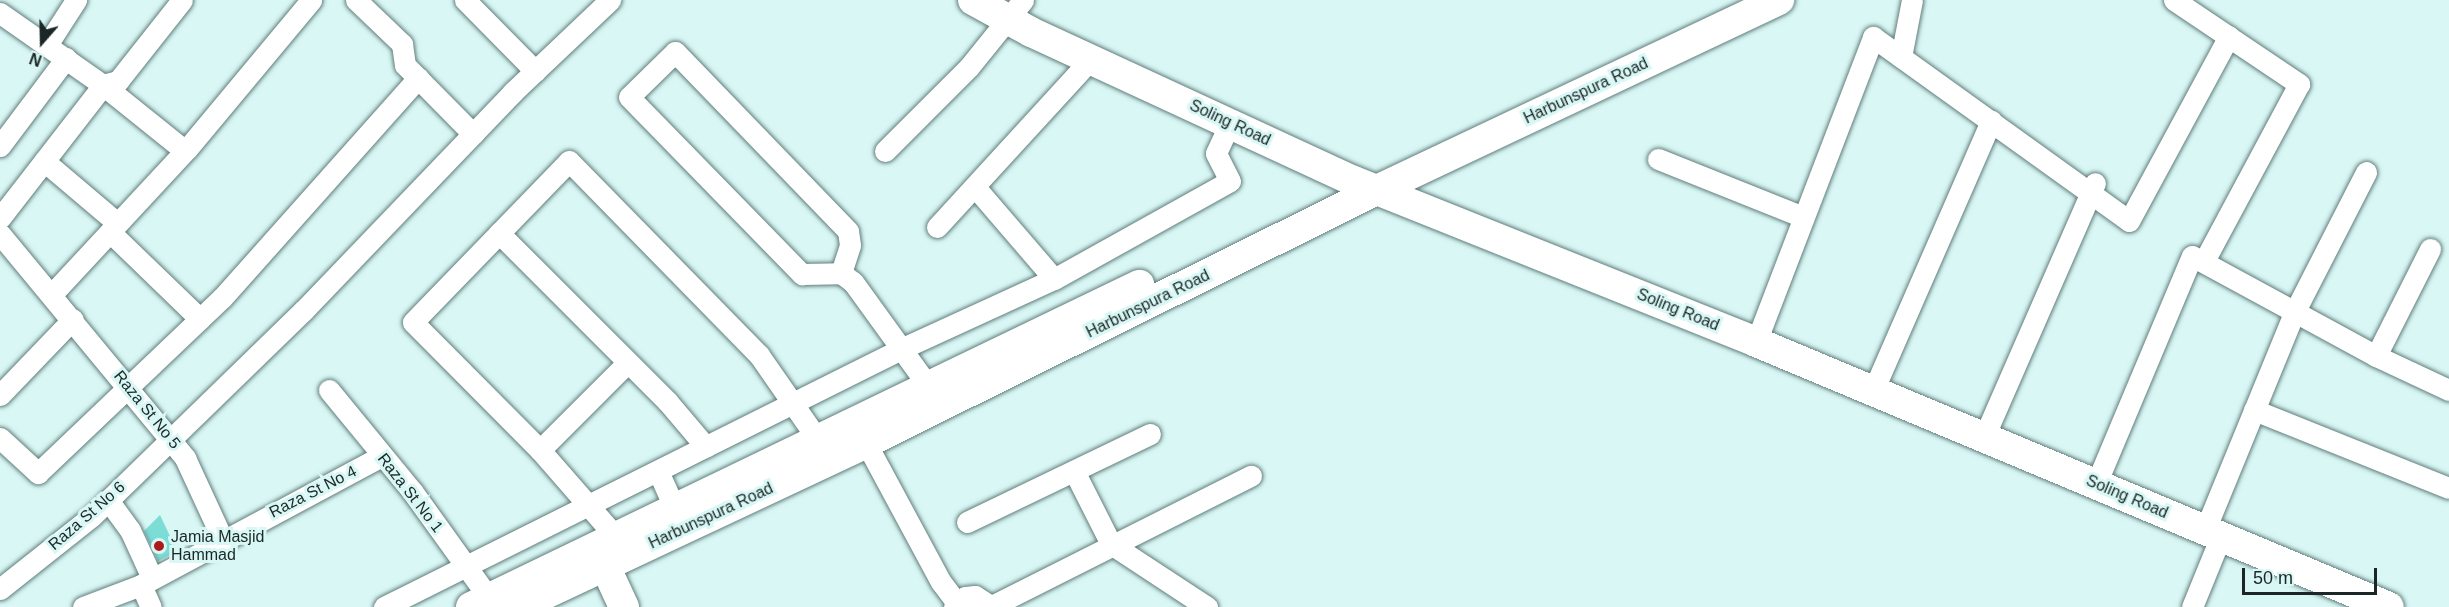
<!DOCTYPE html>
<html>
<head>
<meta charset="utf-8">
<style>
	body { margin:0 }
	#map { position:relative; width:2449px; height:607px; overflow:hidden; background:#d8f7f5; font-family:Helvetica,sans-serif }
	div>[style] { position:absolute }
	.building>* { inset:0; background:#7cddd7 }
	.roads { filter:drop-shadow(0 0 2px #617d7b) drop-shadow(0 0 2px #617d7b) }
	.street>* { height:21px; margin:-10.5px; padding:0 10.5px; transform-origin:10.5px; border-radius:10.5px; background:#fff }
	.secondary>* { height:30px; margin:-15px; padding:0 15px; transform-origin:15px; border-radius:15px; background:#fff }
	.dots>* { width:16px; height:16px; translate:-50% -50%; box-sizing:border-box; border:3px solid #d8f7f5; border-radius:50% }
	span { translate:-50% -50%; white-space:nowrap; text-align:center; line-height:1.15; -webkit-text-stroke:6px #d8f7f5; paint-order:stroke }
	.street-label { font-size:16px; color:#1b2726 }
	.poi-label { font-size:16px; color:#1b2726 }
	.left { translate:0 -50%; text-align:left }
	.north { position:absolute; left:12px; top:12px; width:60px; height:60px; -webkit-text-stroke:4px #d8f7f5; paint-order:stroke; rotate:200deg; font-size:16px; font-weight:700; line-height:24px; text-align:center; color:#1b2726 }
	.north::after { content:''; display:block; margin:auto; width:21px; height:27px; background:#1b2726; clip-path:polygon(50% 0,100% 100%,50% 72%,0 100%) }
	.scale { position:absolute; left:2242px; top:568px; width:135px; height:27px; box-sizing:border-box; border:3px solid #1b2726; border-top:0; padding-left:8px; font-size:18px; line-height:21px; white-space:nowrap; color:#1b2726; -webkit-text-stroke:4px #d8f7f5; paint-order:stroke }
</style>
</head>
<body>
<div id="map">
	<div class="building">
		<i style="clip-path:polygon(160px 515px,177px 551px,158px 561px,144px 531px)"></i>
	</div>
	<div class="roads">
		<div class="street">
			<i style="left:356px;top:0;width:64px;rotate:43.7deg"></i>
			<i style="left:402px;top:44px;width:21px;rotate:82deg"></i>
			<i style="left:405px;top:65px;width:97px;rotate:45.4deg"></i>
			<i style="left:465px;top:0;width:100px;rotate:45.4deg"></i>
			<i style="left:2174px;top:0;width:151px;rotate:33.9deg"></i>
			<i style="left:2299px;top:84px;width:201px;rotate:118.2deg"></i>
			<i style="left:0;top:13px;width:126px;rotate:35deg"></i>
			<i style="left:103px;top:85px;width:16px;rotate:-15deg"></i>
			<i style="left:118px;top:81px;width:103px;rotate:-51.7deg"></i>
			<i style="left:47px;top:45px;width:54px;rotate:-57.2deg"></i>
			<i style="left:1901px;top:57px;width:58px;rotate:-79.1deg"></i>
			<i style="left:0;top:146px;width:110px;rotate:-53.1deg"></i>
			<i style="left:885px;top:151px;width:119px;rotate:-45deg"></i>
			<i style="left:969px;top:67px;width:86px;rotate:-51.1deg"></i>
			<i style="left:1658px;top:159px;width:156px;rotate:21.8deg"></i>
			<i style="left:44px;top:161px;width:96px;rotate:40.3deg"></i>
			<i style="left:975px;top:187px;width:121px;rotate:49.3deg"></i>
			<i style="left:0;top:218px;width:168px;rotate:-52.2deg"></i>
			<i style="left:103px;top:85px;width:105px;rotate:38.8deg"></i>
			<i style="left:937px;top:227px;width:226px;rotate:-47.5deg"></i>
			<i style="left:110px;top:232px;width:125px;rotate:44deg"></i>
			<i style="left:499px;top:233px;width:238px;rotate:45deg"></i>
			<i style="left:667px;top:401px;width:60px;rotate:49.7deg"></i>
			<i style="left:0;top:234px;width:291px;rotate:50.4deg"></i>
			<i style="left:185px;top:458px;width:88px;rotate:65.2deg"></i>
			<i style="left:841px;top:273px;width:29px;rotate:-72deg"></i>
			<i style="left:850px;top:245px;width:14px;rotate:-98deg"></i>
			<i style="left:848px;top:231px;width:249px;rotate:-134deg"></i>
			<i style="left:675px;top:52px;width:64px;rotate:135.6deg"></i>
			<i style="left:629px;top:97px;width:248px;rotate:45.7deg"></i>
			<i style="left:802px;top:274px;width:39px;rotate:-1deg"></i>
			<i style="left:841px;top:273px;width:15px;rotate:37deg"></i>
			<i style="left:853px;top:282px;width:130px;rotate:54.1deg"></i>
			<i style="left:53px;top:293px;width:197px;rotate:-47.1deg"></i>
			<i style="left:187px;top:149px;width:194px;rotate:-50.2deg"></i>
			<i style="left:1756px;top:342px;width:327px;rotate:-69deg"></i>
			<i style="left:1873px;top:37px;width:315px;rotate:35.7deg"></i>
			<i style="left:2129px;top:221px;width:210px;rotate:-61.6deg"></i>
			<i style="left:2376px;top:356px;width:120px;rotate:-63.2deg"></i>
			<i style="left:329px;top:390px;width:131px;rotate:50.6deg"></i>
			<i style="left:412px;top:491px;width:132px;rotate:54.3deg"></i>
			<i style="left:1873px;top:391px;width:295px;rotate:-66.4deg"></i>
			<i style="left:0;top:395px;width:105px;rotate:-46.2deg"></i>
			<i style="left:2254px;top:410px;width:210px;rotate:21.8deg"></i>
			<i style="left:1984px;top:437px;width:277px;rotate:-66.4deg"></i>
			<i style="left:0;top:438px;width:52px;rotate:42.6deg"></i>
			<i style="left:38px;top:473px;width:254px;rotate:-43.6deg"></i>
			<i style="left:222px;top:298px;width:295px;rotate:-48.3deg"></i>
			<i style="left:866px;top:443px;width:158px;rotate:61.7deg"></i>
			<i style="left:941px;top:582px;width:26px;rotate:53deg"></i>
			<i style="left:540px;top:450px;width:124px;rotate:-45deg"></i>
			<i style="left:658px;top:471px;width:39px;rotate:66deg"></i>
			<i style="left:1074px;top:471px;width:82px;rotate:63.1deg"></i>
			<i style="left:1111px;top:544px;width:115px;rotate:33.3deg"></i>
			<i style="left:2096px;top:484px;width:247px;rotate:-67.2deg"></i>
			<i style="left:2192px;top:256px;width:209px;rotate:28.5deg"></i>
			<i style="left:2376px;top:356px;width:81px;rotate:25deg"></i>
			<i style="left:108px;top:500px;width:37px;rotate:54deg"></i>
			<i style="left:130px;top:530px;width:53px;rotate:65.4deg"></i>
			<i style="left:967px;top:522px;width:203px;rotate:-25.7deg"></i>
			<i style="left:2205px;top:530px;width:237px;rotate:-67.7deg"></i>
			<i style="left:2295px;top:311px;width:156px;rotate:-62.9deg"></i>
			<i style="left:615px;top:536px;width:114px;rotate:-131.1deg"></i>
			<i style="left:540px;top:450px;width:180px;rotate:-134.8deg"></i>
			<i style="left:413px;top:322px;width:224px;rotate:-45.9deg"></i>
			<i style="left:569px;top:161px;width:272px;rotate:45.6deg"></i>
			<i style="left:759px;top:355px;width:103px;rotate:55.2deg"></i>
			<i style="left:141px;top:585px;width:24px;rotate:66deg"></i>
			<i style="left:0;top:589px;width:117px;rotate:-38.4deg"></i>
			<i style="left:92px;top:516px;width:296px;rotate:-44.2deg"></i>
			<i style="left:304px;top:310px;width:302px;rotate:-46.2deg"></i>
			<i style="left:513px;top:92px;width:134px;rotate:-43.5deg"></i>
			<i style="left:992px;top:606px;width:290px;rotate:-26.7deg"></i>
			<i style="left:83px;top:607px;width:62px;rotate:-20.8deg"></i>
			<i style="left:141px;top:585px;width:273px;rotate:-28.2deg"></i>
			<i style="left:384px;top:607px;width:580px;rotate:-26.52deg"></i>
			<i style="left:903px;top:348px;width:166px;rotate:-24.6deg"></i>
			<i style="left:1054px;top:279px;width:201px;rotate:-29.1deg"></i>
			<i style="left:1230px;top:181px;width:31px;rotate:-117deg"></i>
			<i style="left:1216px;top:153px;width:33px;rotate:-65deg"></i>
			<i style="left:954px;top:607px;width:15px;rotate:-42deg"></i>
			<i style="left:965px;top:597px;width:10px;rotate:-6deg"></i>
			<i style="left:975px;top:596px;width:20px;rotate:33deg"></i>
			<i style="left:2192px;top:607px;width:77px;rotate:-67.8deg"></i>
		</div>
		<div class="secondary">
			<i style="left:973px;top:0;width:66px;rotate:28.9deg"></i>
			<i style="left:1031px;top:32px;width:356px;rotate:24.8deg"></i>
			<i style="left:1354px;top:181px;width:433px;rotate:21.8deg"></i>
			<i style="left:1756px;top:342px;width:686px;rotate:22.72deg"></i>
			<i style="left:605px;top:566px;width:45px;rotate:65.1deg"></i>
			<i style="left:471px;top:607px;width:742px;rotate:-25.74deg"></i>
			<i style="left:518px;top:607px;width:385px;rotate:-25.2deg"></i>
			<i style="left:866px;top:443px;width:570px;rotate:-26.34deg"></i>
			<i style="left:1377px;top:190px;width:445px;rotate:-25.3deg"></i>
		</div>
	</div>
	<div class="dots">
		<i style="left:159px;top:546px;background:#ac1a1b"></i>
	</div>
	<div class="street-label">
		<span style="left:1586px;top:91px;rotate:-25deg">Harbunspura Road</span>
		<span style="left:1230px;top:123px;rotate:25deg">Soling Road</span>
		<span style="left:1148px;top:304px;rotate:-26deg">Harbunspura Road</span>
		<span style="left:1678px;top:310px;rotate:22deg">Soling Road</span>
		<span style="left:147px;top:410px;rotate:51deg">Raza St No 5</span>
		<span style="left:313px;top:492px;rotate:-27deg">Raza St No 4</span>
		<span style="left:410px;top:493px;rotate:52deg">Raza St No 1</span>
		<span style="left:2127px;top:497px;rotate:23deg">Soling Road</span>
		<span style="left:87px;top:516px;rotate:-41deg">Raza St No 6</span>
		<span style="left:711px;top:516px;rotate:-25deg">Harbunspura Road</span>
	</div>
	<div class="poi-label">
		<span class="left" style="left:171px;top:546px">Jamia Masjid<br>Hammad</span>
	</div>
	<div class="north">N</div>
	<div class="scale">50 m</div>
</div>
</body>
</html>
